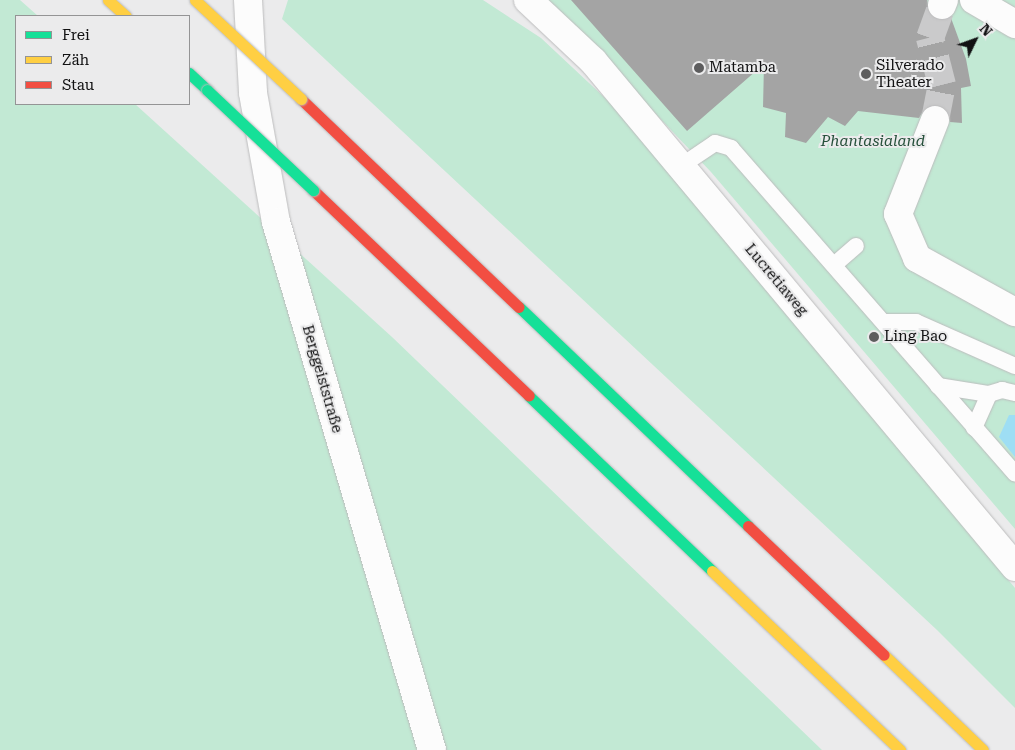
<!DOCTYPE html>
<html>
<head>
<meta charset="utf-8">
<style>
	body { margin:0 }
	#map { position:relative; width:1015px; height:750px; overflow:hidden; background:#ebebec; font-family:"Roboto Serif",serif }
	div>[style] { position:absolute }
	.green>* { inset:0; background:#c2e9d4 }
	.water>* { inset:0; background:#9edef4 }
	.building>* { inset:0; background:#a4a4a4 }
	.street-tunnel>* { height:28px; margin-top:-14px; transform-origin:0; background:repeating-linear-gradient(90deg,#cacacb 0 28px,transparent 0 42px) }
	.roads { filter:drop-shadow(0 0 1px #bcbcbd) drop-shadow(0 0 1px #bcbcbd) }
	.lane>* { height:16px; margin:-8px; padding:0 8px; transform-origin:8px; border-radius:8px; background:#fcfcfc }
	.street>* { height:28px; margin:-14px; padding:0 14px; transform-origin:14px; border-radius:14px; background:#fcfcfc }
	.fast>* { height:11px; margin:-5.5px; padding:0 5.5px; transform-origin:5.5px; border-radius:5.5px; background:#16e098 }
	.slow>* { height:11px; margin:-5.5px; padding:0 5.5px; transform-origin:5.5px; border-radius:5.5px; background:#ffcf43 }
	.jam>* { height:11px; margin:-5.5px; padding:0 5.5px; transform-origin:5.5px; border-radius:5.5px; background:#f24e42 }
	.bridges { filter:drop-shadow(0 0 1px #bcbcbd) drop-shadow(0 0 1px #bcbcbd) }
	.fast-bridge>* { height:11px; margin:-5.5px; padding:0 5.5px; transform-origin:5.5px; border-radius:5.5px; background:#16e098 }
	.slow-bridge>* { height:11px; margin:-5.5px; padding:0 5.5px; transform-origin:5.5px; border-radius:5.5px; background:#ffcf43 }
	.dots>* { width:14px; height:14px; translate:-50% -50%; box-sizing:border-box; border:2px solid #ebebec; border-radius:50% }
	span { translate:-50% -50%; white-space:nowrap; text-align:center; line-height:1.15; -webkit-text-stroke:4px #ebebec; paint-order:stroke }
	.poi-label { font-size:15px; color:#111112 }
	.left { translate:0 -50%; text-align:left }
	.park-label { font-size:15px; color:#26503b; font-style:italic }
	.street-label { font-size:15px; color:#111112 }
	.legend { position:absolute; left:15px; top:15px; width:175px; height:90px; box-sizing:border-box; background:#ebebec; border:1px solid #949495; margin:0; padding:6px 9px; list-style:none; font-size:15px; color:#111112 }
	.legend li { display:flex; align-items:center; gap:10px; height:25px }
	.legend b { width:25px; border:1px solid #949495 }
	.north { position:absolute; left:950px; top:15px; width:50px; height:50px; -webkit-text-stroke:4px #ebebec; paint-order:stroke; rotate:48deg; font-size:14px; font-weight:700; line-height:20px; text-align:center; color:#111112 }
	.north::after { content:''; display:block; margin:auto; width:18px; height:22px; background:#111112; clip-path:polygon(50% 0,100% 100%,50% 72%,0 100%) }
</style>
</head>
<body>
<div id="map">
	<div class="green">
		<i style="clip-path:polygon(0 0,20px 0,38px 16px,16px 16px,16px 104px,135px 104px,392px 337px,822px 750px,0 750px)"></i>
		<i style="clip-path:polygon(288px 0,483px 0,541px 38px,620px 112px,1015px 588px,1015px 708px,937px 630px,282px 19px)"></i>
		<i style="clip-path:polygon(547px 0,1015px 0,1015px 529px,711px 172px)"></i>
	</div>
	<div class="water">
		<i style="clip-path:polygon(1009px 415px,1015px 415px,1015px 457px,999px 437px)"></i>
	</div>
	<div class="building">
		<i style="clip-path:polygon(571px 0,927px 0,930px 15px,937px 20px,951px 18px,966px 59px,971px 86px,961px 88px,962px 123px,950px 122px,947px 110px,933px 105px,925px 108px,919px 118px,858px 111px,845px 126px,828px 117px,806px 143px,785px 137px,786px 113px,763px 107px,764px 64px,687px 131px)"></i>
	</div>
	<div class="street-tunnel">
		<i style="left:935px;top:120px;width:36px;rotate:-79deg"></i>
		<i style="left:942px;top:85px;width:49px;rotate:-104.3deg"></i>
		<i style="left:930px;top:38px;width:35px;rotate:-70deg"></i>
	</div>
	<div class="roads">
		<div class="lane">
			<i style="left:681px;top:166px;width:41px;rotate:-34.1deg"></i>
			<i style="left:715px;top:143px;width:17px;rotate:17deg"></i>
			<i style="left:731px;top:148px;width:432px;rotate:48.9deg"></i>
			<i style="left:834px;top:265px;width:29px;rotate:-41deg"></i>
			<i style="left:884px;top:322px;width:32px"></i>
			<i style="left:916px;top:322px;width:108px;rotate:24deg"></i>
			<i style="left:938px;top:386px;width:52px;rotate:8.9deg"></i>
			<i style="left:974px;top:428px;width:37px;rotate:-66deg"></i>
			<i style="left:989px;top:394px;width:14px;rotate:-17deg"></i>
			<i style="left:1002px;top:390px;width:13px;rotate:13deg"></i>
		</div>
		<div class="street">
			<i style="left:248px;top:0;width:93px;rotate:86.9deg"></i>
			<i style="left:253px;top:93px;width:131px;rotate:79.9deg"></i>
			<i style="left:276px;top:222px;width:551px;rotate:73.54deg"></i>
			<i style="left:528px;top:0;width:89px;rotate:43.2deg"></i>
			<i style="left:593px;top:61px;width:659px;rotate:50.17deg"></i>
			<i style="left:974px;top:0;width:48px;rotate:30.3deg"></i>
			<i style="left:942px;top:5px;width:5px;rotate:-68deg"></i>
			<i style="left:935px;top:120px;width:101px;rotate:111.5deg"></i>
			<i style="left:898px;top:214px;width:48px;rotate:66.6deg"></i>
			<i style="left:917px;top:258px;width:112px;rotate:28.9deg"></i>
		</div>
		<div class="fast">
			<i style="left:189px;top:73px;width:25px;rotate:43deg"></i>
			<i style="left:519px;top:307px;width:317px;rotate:43.7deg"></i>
			<i style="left:529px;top:396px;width:253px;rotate:43.7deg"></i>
		</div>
		<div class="slow">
			<i style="left:108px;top:0;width:24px;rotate:42deg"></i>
			<i style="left:712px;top:571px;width:260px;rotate:43.6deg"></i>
			<i style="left:884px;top:655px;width:137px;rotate:43.8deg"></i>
		</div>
		<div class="jam">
			<i style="left:301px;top:99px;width:301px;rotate:43.7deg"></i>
			<i style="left:313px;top:190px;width:298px;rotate:43.6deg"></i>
			<i style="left:748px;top:526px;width:187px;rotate:43.5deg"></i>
		</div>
	</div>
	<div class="bridges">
		<div class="fast-bridge">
			<i style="left:207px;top:90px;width:146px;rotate:43.3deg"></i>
		</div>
		<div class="slow-bridge">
			<i style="left:195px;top:0;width:145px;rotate:43deg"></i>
		</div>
	</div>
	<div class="dots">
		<i style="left:699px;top:68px;background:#5d5d5e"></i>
		<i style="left:866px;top:74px;background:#5d5d5e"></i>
		<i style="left:874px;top:337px;background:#5d5d5e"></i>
	</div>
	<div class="poi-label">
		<span class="left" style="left:876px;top:74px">Silverado<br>Theater</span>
		<span class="left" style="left:709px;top:68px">Matamba</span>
		<span class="left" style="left:884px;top:337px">Ling Bao</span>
	</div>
	<div class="park-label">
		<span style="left:873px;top:142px">Phantasialand</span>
	</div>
	<div class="street-label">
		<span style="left:776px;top:280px;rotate:50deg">Lucretiaweg</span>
		<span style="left:322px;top:379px;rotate:74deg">Berggeiststraße</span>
	</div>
	<ul class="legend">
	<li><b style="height:6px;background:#16e098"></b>Frei</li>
	<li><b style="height:6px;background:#ffcf43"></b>Zäh</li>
	<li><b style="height:6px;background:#f24e42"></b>Stau</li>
	</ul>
	<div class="north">N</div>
</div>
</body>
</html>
